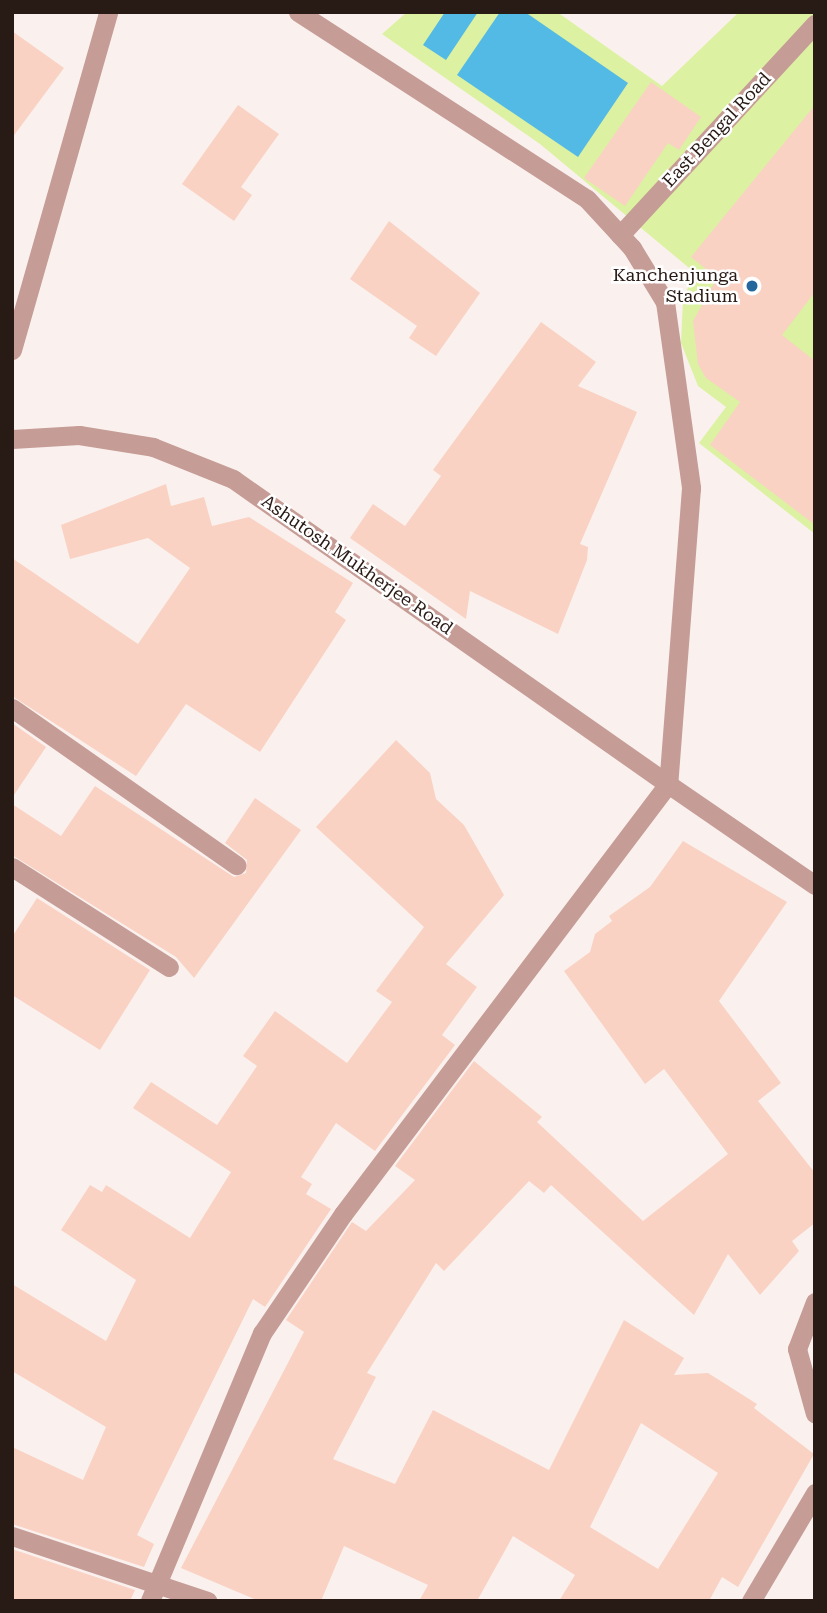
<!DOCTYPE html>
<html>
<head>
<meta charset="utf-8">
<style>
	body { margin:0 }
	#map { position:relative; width:827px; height:1613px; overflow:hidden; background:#faf1ee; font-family:"Roboto Serif",serif }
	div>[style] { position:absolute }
	.green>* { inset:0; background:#dcf1a1 }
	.water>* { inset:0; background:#53b9e5 }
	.building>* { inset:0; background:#f9d2c3 }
	.service>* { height:19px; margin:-9.5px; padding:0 9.5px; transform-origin:9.5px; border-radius:9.5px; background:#c69c96 }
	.minor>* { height:19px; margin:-9.5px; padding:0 9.5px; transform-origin:9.5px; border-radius:9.5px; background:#c69c96 }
	.tertiary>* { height:19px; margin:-9.5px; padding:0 9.5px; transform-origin:9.5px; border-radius:9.5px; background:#c69c96 }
	.dots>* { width:19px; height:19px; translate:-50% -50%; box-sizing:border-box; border:4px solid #fff; border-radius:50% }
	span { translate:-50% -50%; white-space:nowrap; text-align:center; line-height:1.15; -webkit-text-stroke:5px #fff; paint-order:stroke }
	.street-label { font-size:18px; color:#281a15 }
	.poi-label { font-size:18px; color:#281a15 }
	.right { translate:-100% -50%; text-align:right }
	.frame { position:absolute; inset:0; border:14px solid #281a15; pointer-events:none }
</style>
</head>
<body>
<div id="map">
	<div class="green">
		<i style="clip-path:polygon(407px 12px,557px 12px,662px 86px,739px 12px,815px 12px,815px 534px,699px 443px,726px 407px,698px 386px,681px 343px,683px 300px,694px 272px,540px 144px,382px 34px)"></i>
	</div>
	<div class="water">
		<i style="clip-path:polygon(445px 12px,478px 12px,446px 60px,423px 45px)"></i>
		<i style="clip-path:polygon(500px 12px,525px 12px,628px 83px,578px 157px,457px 75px)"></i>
	</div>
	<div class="building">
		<i style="clip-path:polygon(12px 31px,64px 68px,12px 138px)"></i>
		<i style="clip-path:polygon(651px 82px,701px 117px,679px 150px,668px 143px,625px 206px,584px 178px)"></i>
		<i style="clip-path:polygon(238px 105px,279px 134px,241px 187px,252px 195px,234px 221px,182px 184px)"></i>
		<i style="clip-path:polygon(815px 105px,815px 292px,782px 335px,815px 361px,815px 525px,710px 445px,740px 402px,706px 378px,698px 364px,693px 321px,717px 278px,691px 257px)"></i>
		<i style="clip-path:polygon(389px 221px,480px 293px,436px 356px,409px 338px,417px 326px,350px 279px)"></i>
		<i style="clip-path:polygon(541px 322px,596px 362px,578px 386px,637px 412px,580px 544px,588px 547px,587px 560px,558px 634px,470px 591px,466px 619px,350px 538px,373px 504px,405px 526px,441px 476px,433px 470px)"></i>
		<i style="clip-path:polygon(166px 484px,171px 506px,204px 497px,212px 526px,249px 517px,353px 583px,335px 612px,346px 620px,260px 752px,186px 704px,136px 776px,12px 696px,12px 558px,138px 644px,190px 568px,148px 538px,70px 559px,61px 525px)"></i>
		<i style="clip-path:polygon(12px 723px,46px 747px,12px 798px)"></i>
		<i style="clip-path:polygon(396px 740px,430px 773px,436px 799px,464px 825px,504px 895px,446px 964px,477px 987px,442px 1035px,455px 1045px,375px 1151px,336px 1123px,301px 1177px,312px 1184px,306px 1194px,331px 1209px,265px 1307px,253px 1299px,137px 1535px,154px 1544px,144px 1567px,12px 1524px,12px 1447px,83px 1480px,106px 1427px,12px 1371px,12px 1284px,106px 1341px,136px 1280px,61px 1230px,90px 1185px,102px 1192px,106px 1185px,190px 1238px,231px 1172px,133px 1108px,151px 1082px,217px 1125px,257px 1066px,243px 1056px,275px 1011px,347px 1063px,392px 1002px,376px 991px,424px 927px,316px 827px)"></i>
		<i style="clip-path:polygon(95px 786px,234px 877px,246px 873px,247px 860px,225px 843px,255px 798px,301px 830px,194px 978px,176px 957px,12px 855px,12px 804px,61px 836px)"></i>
		<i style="clip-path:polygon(evenodd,683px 841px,787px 902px,719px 1001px,781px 1083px,758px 1101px,815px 1173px,815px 1223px,792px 1241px,799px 1251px,760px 1295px,728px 1254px,694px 1315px,551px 1185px,544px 1193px,529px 1181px,444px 1271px,436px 1263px,367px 1373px,376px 1377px,333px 1459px,395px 1484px,433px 1410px,549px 1470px,624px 1320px,684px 1358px,674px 1375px,708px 1373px,757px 1404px,754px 1408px,814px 1454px,738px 1587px,722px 1577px,709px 1601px,559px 1601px,575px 1575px,513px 1536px,477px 1601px,419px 1601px,428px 1585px,344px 1546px,321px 1601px,259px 1601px,181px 1568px,304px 1332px,286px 1320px,352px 1222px,366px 1231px,415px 1180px,395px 1166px,474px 1061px,542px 1117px,537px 1122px,643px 1221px,728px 1154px,664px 1069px,645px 1084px,564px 971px,590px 952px,595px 934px,612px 921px,609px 916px,650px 887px,683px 841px,641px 1423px,718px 1473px,658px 1569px,590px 1527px,641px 1423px)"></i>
		<i style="clip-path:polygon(37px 898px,150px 970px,100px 1050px,12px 995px,12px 937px)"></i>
		<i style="clip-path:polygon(12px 1549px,135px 1590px,130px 1601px,12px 1601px)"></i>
	</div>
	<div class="service">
		<i style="left:620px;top:235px;width:287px;rotate:-47.3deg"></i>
	</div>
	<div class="minor">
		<i style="left:12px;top:350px;width:351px;rotate:-74.1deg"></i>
		<i style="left:12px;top:439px;width:67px;rotate:-3.4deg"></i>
		<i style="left:79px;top:435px;width:75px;rotate:9.2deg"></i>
		<i style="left:153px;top:447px;width:86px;rotate:21.8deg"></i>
		<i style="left:233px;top:479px;width:531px;rotate:35.04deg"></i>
		<i style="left:668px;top:784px;width:539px;rotate:127.08deg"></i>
		<i style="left:343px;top:1214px;width:144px;rotate:124.2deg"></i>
		<i style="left:262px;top:1333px;width:290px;rotate:112.7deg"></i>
		<i style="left:12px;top:708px;width:274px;rotate:35deg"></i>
		<i style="left:12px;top:867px;width:186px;rotate:32.5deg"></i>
		<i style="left:12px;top:1536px;width:206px;rotate:18.4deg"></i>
		<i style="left:751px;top:1601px;width:126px;rotate:-59.3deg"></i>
	</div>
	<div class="tertiary">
		<i style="left:298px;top:12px;width:344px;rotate:32.9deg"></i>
		<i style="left:587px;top:199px;width:67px;rotate:47.4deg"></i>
		<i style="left:632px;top:248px;width:63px;rotate:58.6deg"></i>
		<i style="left:665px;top:302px;width:188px;rotate:82deg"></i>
		<i style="left:691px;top:488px;width:297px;rotate:94.4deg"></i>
		<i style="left:668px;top:784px;width:178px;rotate:34.5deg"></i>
		<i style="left:815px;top:1302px;width:50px;rotate:111deg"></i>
		<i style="left:797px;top:1349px;width:67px;rotate:74.5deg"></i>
	</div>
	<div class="dots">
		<i style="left:752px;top:286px;background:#25679c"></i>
	</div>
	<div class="street-label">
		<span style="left:717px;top:130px;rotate:-47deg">East Bengal Road</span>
		<span style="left:357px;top:565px;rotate:35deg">Ashutosh Mukherjee Road</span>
	</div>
	<div class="poi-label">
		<span class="right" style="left:738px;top:286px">Kanchenjunga<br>Stadium</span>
	</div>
	<div class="frame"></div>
</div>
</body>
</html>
